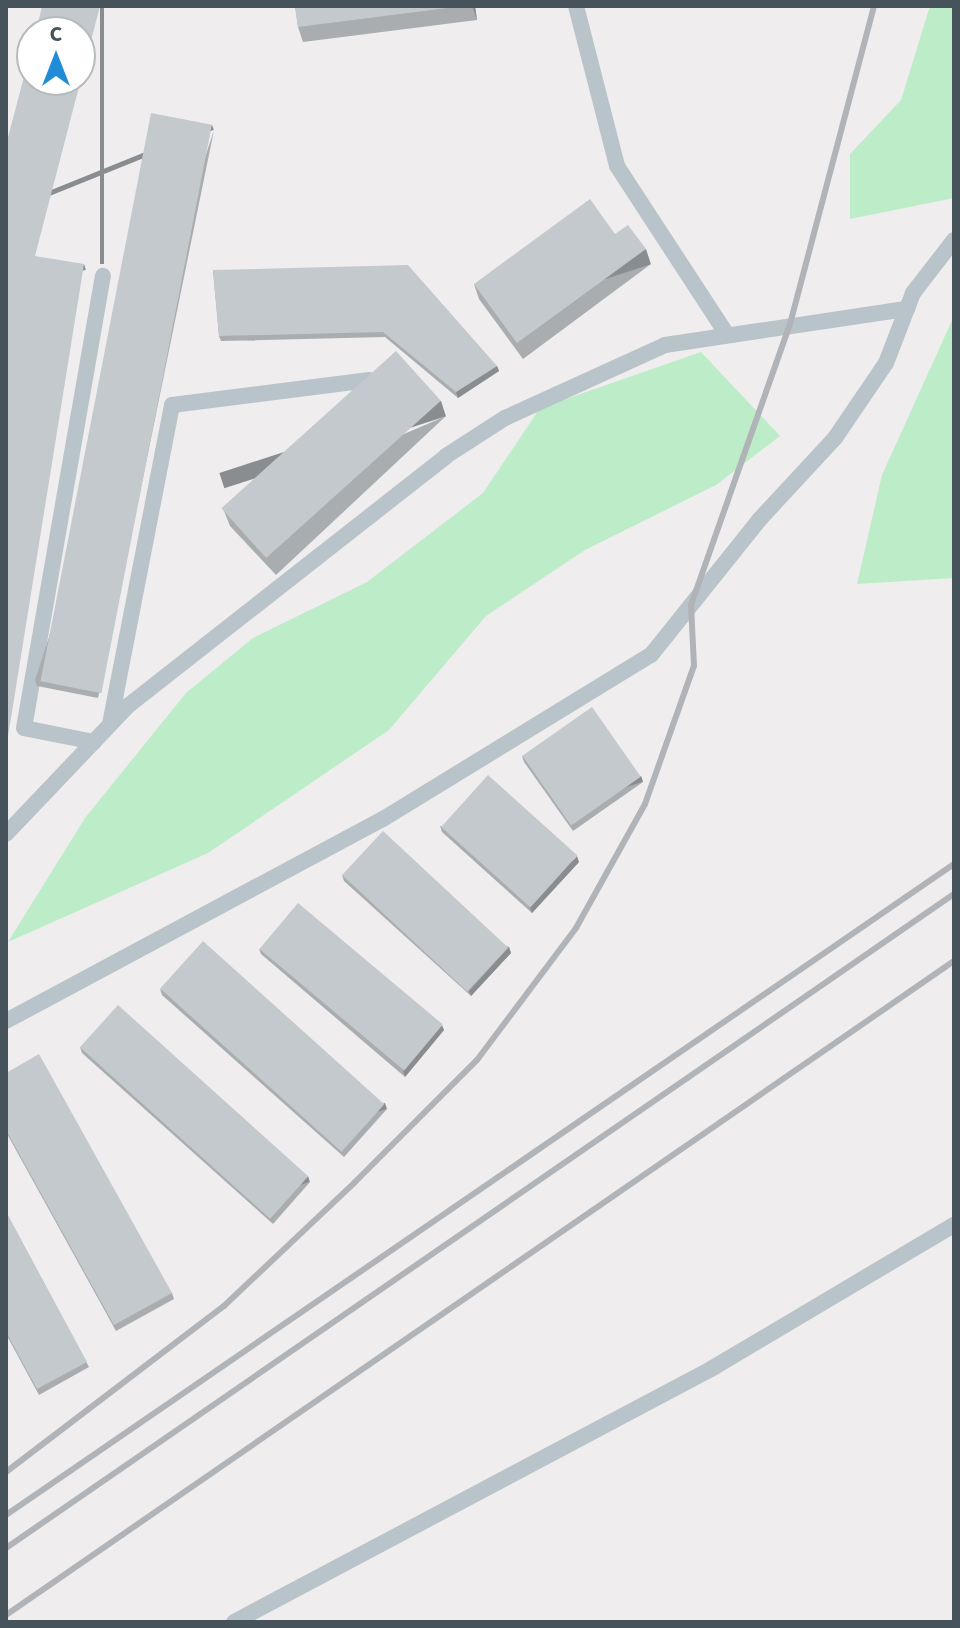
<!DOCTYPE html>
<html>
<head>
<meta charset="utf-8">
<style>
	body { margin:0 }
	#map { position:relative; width:960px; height:1628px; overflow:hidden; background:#f0edee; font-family:"Source Sans 3",sans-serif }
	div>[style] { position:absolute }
	.green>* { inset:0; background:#bdecc8 }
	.service>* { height:16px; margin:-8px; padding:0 8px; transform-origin:8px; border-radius:8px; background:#b9c4ca }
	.rail>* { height:6px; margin:-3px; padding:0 3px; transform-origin:3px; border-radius:3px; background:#b0b4b8 }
	.wall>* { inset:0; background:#a9adb0 }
	.shaded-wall>* { inset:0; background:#898d90; transform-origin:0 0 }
	.building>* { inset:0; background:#c4c9cd; transform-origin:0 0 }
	span { translate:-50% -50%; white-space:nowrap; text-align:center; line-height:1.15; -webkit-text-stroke:6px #fff; paint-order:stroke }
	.frame { position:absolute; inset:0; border:8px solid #46535a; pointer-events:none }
	.north { position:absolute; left:16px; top:16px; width:80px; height:80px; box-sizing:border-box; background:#fff; border:2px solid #b5babd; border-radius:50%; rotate:0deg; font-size:22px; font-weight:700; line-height:32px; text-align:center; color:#46535a }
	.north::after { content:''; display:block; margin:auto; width:28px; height:36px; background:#208bd7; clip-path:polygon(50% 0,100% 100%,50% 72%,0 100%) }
</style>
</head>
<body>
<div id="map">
	<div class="green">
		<i style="clip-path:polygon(930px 6px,954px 6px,954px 198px,850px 219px,850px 154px,901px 100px)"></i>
		<i style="clip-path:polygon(954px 316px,954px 578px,857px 584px,882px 475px)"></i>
		<i style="clip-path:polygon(701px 352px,780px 436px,716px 485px,585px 550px,486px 616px,389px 730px,208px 853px,8px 942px,85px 818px,186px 693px,253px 638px,367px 582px,483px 493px,540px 408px)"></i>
	</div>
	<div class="service">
		<i style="left:576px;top:6px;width:165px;rotate:75.6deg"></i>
		<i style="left:617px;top:166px;width:202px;rotate:56.9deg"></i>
		<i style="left:110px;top:724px;width:325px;rotate:-79deg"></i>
		<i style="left:172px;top:405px;width:199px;rotate:-7.2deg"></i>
		<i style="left:94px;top:742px;width:71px;rotate:-168.7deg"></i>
		<i style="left:24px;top:728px;width:459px;rotate:-80.1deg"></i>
		<i style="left:6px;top:834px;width:178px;rotate:-46.4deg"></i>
		<i style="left:129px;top:705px;width:403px;rotate:-38.1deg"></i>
		<i style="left:446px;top:456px;width:70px;rotate:-32.8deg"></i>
		<i style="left:505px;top:418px;width:176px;rotate:-24.5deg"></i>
		<i style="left:665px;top:345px;width:245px;rotate:-8.5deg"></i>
		<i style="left:6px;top:1021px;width:428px;rotate:-28.2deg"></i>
		<i style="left:383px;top:819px;width:314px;rotate:-31.5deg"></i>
		<i style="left:651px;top:655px;width:173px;rotate:-51.3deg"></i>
		<i style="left:759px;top:520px;width:112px;rotate:-47.2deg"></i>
		<i style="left:835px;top:438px;width:91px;rotate:-55.8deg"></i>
		<i style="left:886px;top:363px;width:75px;rotate:-68.9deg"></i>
		<i style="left:913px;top:293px;width:67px;rotate:-52.3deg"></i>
		<i style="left:234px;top:1622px;width:540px;rotate:-27.94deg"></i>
		<i style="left:711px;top:1369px;width:282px;rotate:-30.7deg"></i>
	</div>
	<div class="rail">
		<i style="left:6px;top:1472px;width:274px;rotate:-37.3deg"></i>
		<i style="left:224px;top:1306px;width:180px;rotate:-43.4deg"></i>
		<i style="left:355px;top:1182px;width:173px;rotate:-45deg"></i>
		<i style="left:477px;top:1060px;width:165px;rotate:-53.1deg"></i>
		<i style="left:576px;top:928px;width:142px;rotate:-60.9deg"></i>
		<i style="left:645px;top:804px;width:146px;rotate:-70.5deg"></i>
		<i style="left:694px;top:666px;width:61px;rotate:-92.8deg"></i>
		<i style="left:691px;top:605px;width:298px;rotate:-70.6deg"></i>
		<i style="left:790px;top:324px;width:329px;rotate:-75.2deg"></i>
		<i style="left:6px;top:1515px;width:1150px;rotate:-34.48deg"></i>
		<i style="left:6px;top:1548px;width:1152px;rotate:-34.6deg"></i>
		<i style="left:6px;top:1615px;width:1152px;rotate:-34.6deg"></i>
	</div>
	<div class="wall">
		<i style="clip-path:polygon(295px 6px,475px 6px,477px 20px,303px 42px,298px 27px)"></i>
		<i style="clip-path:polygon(214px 130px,98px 698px,37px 686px,35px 680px)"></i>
		<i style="clip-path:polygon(651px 264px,523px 359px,479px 299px,474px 284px)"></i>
		<i style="clip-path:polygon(213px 270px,497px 366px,499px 371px,458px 398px,385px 337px,221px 341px,219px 336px)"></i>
		<i style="clip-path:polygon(446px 416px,276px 575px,230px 526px,224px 511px)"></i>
		<i style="clip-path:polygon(522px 756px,641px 776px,643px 782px,573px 831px,524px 762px)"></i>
		<i style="clip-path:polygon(440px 826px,579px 862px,532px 913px,442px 832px)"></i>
		<i style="clip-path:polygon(342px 875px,509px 947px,511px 953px,471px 996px,344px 881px)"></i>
		<i style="clip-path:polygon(259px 949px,444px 1030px,405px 1077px,261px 954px)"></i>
		<i style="clip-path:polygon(160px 989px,387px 1109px,344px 1157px,162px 995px)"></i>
		<i style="clip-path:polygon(80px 1047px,310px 1182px,273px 1224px,82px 1053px)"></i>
		<i style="clip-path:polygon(6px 1073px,172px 1293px,174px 1299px,116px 1331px,6px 1132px)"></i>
		<i style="clip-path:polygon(6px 1212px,89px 1367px,39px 1395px,6px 1334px)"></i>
	</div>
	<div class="shaded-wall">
		<i style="left:100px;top:6px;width:4px;height:258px"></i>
		<i style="clip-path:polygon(472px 6px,475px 6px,477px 20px)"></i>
		<i style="left:212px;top:125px;width:5px;height:580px;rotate:68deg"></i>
		<i style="left:646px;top:249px;width:16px;height:160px;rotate:72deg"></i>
		<i style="left:84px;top:264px;width:6px;height:485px;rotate:72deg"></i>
		<i style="clip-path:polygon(497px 366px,499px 371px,458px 398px,456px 392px)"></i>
		<i style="left:441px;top:401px;width:16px;height:233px;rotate:72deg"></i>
		<i style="left:641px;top:776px;width:6px;height:85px;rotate:72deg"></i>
		<i style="clip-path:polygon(577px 856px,579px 862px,532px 913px,530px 908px)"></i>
		<i style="clip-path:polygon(509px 947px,511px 953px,471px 996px,469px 991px)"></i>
		<i style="clip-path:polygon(442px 1025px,444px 1030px,405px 1077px,403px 1071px)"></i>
		<i style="left:385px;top:1103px;width:6px;height:64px;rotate:72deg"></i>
		<i style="left:308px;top:1176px;width:6px;height:56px;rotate:72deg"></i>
	</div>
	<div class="building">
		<i style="clip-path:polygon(42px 6px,100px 6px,35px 256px,84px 264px,7px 743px,6px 145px,32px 46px,32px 80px,80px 80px,80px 32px,36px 32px)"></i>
		<i style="clip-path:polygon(295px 6px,463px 6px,298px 27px)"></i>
		<i style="left:151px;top:113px;width:62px;height:579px;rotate:11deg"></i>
		<i style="clip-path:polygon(590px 199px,615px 234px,628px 225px,646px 249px,517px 343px,474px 284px)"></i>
		<i style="clip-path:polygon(408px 265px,497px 366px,456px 392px,383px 332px,219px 336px,213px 270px)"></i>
		<i style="left:396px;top:351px;width:67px;height:235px;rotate:48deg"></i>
		<i style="left:592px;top:707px;width:85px;height:85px;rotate:55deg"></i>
		<i style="left:488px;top:775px;width:120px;height:70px;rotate:42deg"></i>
		<i style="left:383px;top:831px;width:171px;height:60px;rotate:43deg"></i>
		<i style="left:298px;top:903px;width:189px;height:60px;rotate:40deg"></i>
		<i style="left:203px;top:941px;width:244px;height:64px;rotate:42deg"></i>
		<i style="left:118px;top:1005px;width:256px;height:57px;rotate:42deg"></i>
		<i style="clip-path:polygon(39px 1054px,172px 1293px,114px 1325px,6px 1130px,6px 1073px)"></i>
		<i style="clip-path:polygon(6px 1212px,87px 1362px,37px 1389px,6px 1332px)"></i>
	</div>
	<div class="frame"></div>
	<div class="north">С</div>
</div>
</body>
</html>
